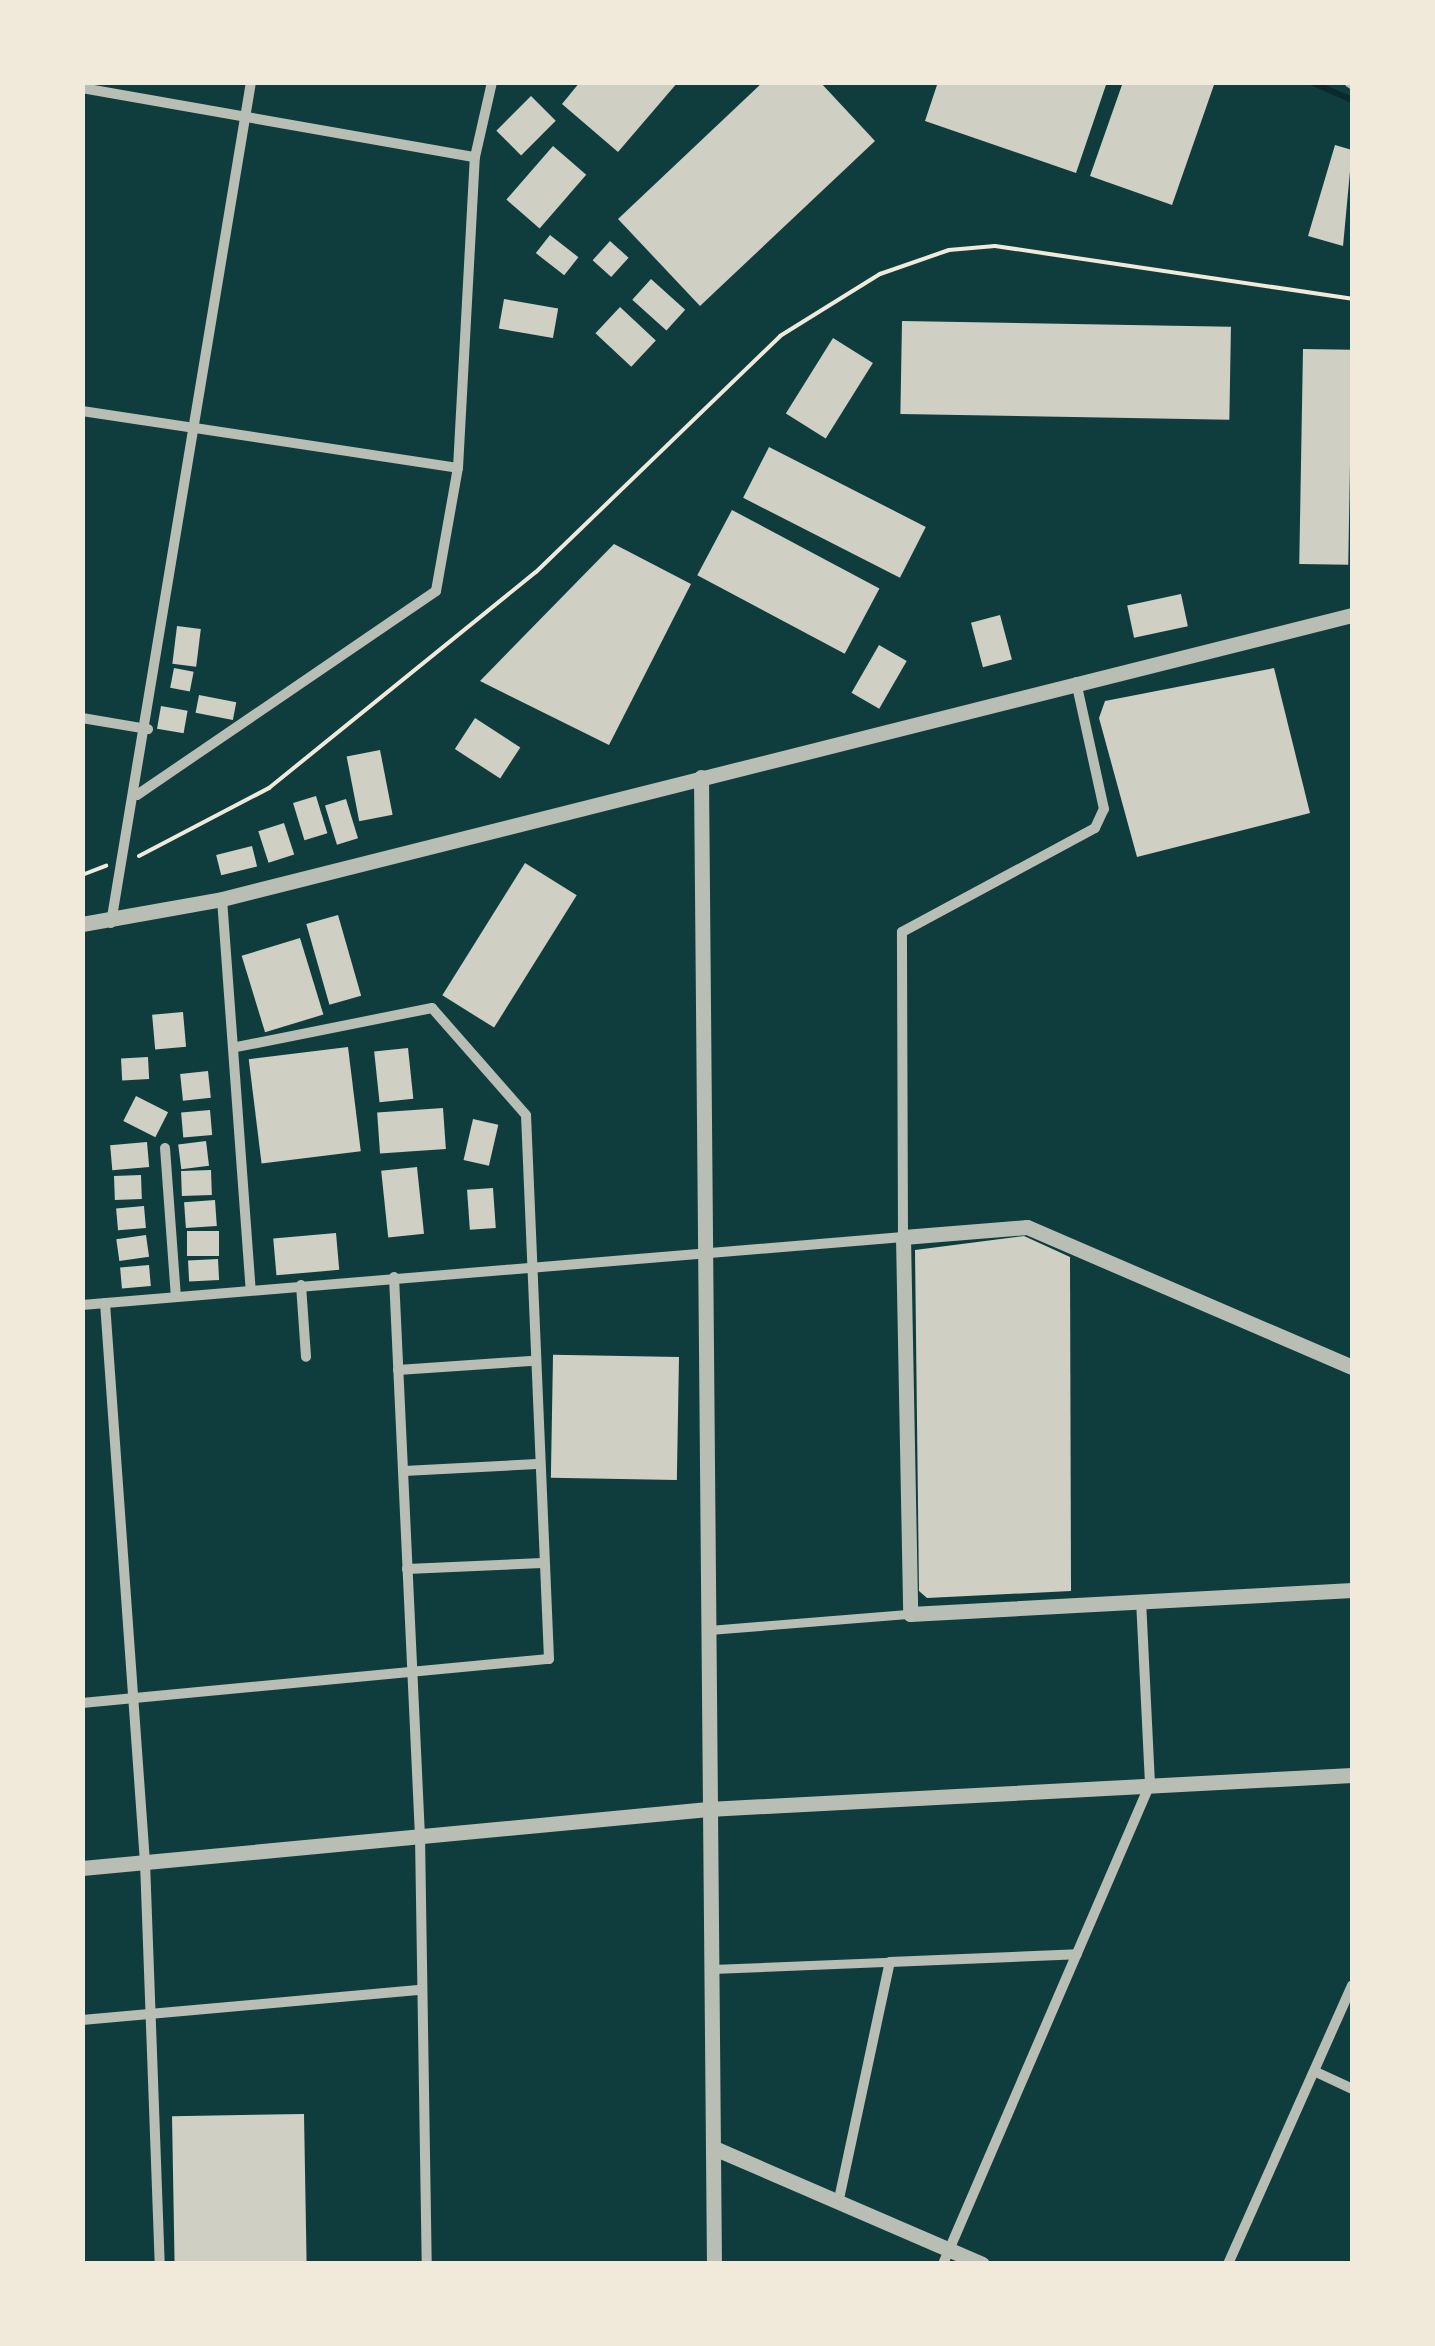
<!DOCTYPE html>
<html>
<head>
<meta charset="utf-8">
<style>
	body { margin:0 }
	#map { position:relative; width:1435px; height:2346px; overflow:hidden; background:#0f3d3e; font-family:Ubuntu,sans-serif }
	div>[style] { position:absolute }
	.stream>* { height:6px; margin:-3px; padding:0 3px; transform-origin:3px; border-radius:3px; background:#0a2a2b }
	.building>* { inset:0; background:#cfcfc3; transform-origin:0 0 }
	.path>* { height:4px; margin:-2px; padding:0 2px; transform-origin:2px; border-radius:2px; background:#f1e9da }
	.pedestrian>* { height:9px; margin:-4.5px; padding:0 4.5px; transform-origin:4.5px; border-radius:4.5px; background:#b8beb3 }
	.minor>* { height:10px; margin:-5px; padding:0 5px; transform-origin:5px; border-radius:5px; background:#b8beb3 }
	.tertiary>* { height:15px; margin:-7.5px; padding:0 7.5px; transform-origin:7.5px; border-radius:7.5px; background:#b8beb3 }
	span { translate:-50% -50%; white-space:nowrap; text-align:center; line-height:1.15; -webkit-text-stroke:10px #f1e9da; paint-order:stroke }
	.frame { position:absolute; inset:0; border:85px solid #f1e9da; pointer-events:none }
</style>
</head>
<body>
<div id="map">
	<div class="stream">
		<i style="left:1311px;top:82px;width:45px;rotate:23.7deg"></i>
	</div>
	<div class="building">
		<i style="clip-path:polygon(580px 82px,678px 82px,618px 152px,562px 104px)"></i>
		<i style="clip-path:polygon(763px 82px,820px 82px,875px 141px,700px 306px,618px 219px)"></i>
		<i style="clip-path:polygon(938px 82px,1107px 82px,1076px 173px,925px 121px)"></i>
		<i style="clip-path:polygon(1123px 82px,1215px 82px,1172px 205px,1090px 176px)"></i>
		<i style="left:531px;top:96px;width:35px;height:49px;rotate:45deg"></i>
		<i style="clip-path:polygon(1335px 145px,1352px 150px,1343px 246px,1308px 236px)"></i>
		<i style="left:553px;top:146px;width:44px;height:71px;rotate:41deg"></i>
		<i style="left:550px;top:235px;width:36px;height:23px;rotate:38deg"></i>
		<i style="left:610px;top:241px;width:25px;height:26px;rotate:42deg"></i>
		<i style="left:651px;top:279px;width:46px;height:28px;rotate:42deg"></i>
		<i style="left:504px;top:299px;width:55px;height:30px;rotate:10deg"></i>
		<i style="left:620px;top:307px;width:49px;height:36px;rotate:43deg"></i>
		<i style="left:902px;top:321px;width:329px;height:93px;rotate:1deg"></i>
		<i style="left:833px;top:338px;width:47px;height:89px;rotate:32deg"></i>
		<i style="left:1303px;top:349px;width:49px;height:215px;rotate:1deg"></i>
		<i style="left:769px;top:447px;width:176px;height:57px;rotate:27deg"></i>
		<i style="left:732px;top:510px;width:167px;height:74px;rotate:28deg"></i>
		<i style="clip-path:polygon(614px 544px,691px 584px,609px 745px,480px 681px)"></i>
		<i style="left:1181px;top:594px;width:33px;height:55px;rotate:78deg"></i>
		<i style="left:1000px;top:615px;width:46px;height:30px;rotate:75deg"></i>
		<i style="left:177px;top:626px;width:24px;height:38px;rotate:7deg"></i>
		<i style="left:879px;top:645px;width:32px;height:55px;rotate:30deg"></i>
		<i style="left:174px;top:668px;width:20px;height:20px;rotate:11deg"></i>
		<i style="clip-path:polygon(1274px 668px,1310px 813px,1137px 857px,1099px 718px,1105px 701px)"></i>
		<i style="left:199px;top:695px;width:38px;height:18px;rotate:11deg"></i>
		<i style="left:161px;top:706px;width:27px;height:23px;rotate:10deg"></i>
		<i style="left:475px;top:718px;width:54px;height:37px;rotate:33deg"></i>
		<i style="left:380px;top:750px;width:66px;height:34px;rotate:79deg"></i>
		<i style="left:316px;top:796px;width:39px;height:24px;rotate:73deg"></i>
		<i style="left:346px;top:799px;width:41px;height:22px;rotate:73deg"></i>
		<i style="left:284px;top:823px;width:33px;height:27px;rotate:72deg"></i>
		<i style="left:252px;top:846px;width:21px;height:37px;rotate:76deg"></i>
		<i style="left:525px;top:863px;width:61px;height:156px;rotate:32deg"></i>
		<i style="left:338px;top:915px;width:84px;height:33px;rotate:74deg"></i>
		<i style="left:300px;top:938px;width:80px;height:61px;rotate:73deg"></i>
		<i style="left:183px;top:1012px;width:35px;height:31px;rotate:85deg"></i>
		<i style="left:348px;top:1047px;width:105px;height:100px;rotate:83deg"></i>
		<i style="left:408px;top:1048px;width:51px;height:34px;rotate:84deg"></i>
		<i style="left:148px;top:1057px;width:22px;height:27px;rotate:87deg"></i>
		<i style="left:208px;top:1071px;width:27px;height:28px;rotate:84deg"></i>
		<i style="left:136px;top:1096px;width:36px;height:28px;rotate:27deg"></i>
		<i style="left:443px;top:1108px;width:41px;height:66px;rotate:86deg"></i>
		<i style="left:210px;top:1110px;width:25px;height:29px;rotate:85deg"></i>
		<i style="left:473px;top:1119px;width:26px;height:42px;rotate:13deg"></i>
		<i style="left:206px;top:1141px;width:25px;height:28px;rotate:83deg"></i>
		<i style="left:147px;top:1142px;width:25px;height:37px;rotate:85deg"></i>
		<i style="left:417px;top:1167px;width:67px;height:36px;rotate:84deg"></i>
		<i style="left:211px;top:1170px;width:25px;height:30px;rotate:88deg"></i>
		<i style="left:141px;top:1175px;width:24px;height:27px;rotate:88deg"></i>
		<i style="left:493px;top:1188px;width:40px;height:26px;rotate:86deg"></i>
		<i style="left:215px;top:1200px;width:26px;height:31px;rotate:86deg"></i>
		<i style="left:144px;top:1206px;width:22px;height:28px;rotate:85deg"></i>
		<i style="left:187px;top:1231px;width:32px;height:25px"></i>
		<i style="left:336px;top:1233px;width:37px;height:63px;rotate:85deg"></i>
		<i style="left:146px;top:1235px;width:22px;height:30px;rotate:82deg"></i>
		<i style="clip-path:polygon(1024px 1236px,1070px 1257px,1071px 1591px,927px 1598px,919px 1591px,915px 1250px)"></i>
		<i style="left:218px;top:1259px;width:21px;height:30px;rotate:87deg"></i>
		<i style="left:149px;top:1265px;width:21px;height:29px;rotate:85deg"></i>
		<i style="left:679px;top:1357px;width:123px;height:126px;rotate:91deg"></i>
		<i style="left:304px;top:2114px;width:150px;height:132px;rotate:89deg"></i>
	</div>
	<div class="path">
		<i style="left:139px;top:856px;width:147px;rotate:-27.6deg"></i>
		<i style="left:269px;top:788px;width:343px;rotate:-39deg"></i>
		<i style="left:536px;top:572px;width:339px;rotate:-44deg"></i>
		<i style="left:780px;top:336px;width:118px;rotate:-31.8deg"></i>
		<i style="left:880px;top:274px;width:73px;rotate:-19.2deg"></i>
		<i style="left:949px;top:250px;width:46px;rotate:-5deg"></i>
		<i style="left:995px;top:246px;width:361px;rotate:8.4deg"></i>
		<i style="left:82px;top:875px;width:26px;rotate:-21deg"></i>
	</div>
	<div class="pedestrian">
		<i style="left:709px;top:1630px;width:202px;rotate:-4.6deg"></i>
		<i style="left:712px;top:1969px;width:178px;rotate:-2.3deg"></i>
	</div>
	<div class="minor">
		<i style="left:1349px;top:82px;width:4px;rotate:34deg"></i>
		<i style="left:82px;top:88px;width:399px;rotate:10deg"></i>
		<i style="left:82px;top:411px;width:380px;rotate:8.6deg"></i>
		<i style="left:82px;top:718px;width:67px;rotate:9.5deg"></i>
		<i style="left:137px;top:795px;width:362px;rotate:-34.3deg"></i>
		<i style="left:436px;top:591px;width:125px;rotate:-79.9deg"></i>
		<i style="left:458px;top:468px;width:311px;rotate:-86.9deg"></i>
		<i style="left:475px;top:157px;width:77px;rotate:-77.2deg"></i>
		<i style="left:222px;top:899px;width:392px;rotate:85.8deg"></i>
		<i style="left:111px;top:923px;width:853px;rotate:-80.55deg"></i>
		<i style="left:165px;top:1148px;width:149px;rotate:85.8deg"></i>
		<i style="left:394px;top:1277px;width:560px;rotate:87.34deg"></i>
		<i style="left:420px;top:1836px;width:428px;rotate:89.1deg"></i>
		<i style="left:301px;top:1285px;width:72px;rotate:86deg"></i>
		<i style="left:105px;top:1303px;width:560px;rotate:85.91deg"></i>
		<i style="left:145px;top:1862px;width:402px;rotate:87.9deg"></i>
		<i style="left:82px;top:1305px;width:824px;rotate:-4.73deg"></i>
		<i style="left:903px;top:1237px;width:305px;rotate:-90.2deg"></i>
		<i style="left:902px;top:932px;width:219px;rotate:-28.3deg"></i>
		<i style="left:1095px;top:828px;width:21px;rotate:-65deg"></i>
		<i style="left:1104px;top:809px;width:130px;rotate:-102.4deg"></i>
		<i style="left:398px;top:1370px;width:133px;rotate:-3.9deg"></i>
		<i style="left:404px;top:1471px;width:133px;rotate:-3deg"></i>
		<i style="left:407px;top:1569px;width:135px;rotate:-2.5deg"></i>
		<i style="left:82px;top:1703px;width:469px;rotate:-5.4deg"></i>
		<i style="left:549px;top:1659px;width:544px;rotate:-92.42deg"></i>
		<i style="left:526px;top:1115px;width:142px;rotate:-131.3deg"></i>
		<i style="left:432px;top:1008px;width:200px;rotate:168.7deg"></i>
		<i style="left:82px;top:2020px;width:340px;rotate:-5.1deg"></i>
		<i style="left:1316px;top:2072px;width:40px;rotate:25deg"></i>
		<i style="left:839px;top:2199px;width:242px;rotate:-77.9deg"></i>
		<i style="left:890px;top:1962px;width:187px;rotate:-2.4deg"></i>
		<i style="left:943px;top:2264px;width:523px;rotate:-66.67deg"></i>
		<i style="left:1150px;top:1784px;width:184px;rotate:-92.8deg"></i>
		<i style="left:1228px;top:2264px;width:305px;rotate:-66deg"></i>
	</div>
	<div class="tertiary">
		<i style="left:701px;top:777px;width:1487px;rotate:89.5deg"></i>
		<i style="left:82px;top:924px;width:142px;rotate:-10.1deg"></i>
		<i style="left:222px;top:899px;width:1165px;rotate:-14.11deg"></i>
		<i style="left:1352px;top:1367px;width:354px;rotate:-156.7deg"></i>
		<i style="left:1027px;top:1227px;width:124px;rotate:175.4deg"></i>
		<i style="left:903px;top:1237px;width:377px;rotate:88.9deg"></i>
		<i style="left:910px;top:1614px;width:443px;rotate:-3.1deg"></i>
		<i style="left:82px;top:1868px;width:629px;rotate:-5.38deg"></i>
		<i style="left:708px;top:1809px;width:645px;rotate:-3.02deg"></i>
		<i style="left:714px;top:2148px;width:292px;rotate:23.4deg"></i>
	</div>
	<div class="frame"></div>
</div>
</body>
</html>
